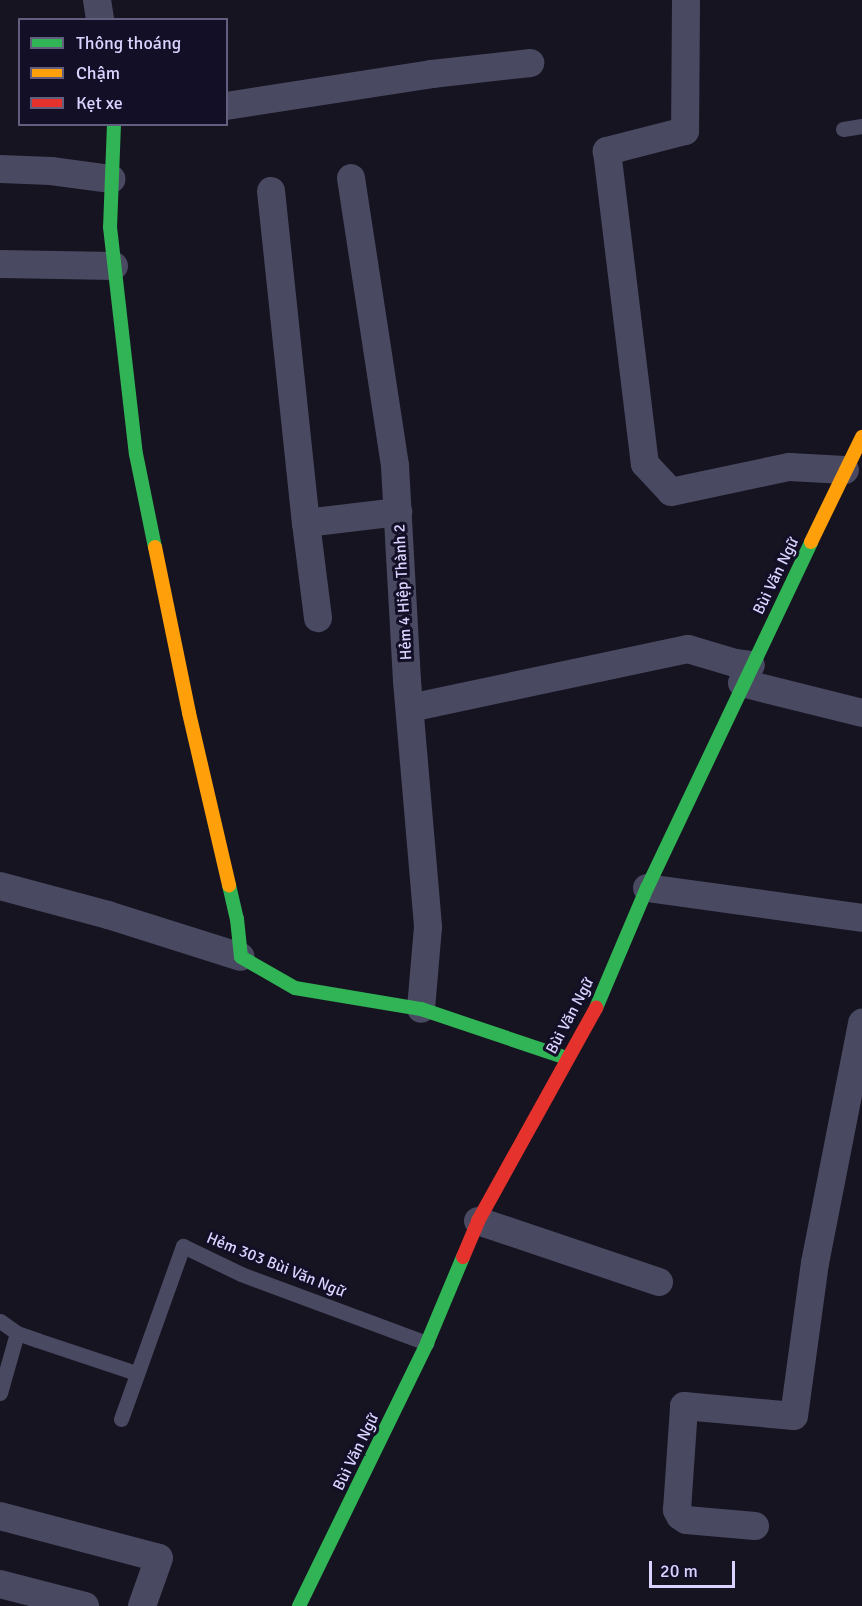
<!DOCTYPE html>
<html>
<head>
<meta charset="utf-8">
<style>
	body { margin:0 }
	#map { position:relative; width:862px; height:1606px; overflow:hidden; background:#161421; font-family:Signika,sans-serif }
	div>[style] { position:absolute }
	.lane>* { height:15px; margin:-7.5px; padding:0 7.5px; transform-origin:7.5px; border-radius:7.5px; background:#4a4962 }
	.street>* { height:28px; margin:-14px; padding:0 14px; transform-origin:14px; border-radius:14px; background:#4a4962 }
	.fast>* { height:14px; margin:-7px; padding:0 7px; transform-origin:7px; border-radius:7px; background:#30b455 }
	.slow>* { height:14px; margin:-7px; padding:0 7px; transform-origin:7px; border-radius:7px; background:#ff9f0a }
	.jam>* { height:14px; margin:-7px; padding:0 7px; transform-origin:7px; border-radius:7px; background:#e5322d }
	span { translate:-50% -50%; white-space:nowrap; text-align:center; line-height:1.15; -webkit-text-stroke:6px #130f26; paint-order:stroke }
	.street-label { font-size:16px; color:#d9d4ff }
	.legend { position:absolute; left:18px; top:18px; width:210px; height:108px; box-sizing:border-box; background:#130f26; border:2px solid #625e7d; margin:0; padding:8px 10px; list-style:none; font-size:18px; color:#d9d4ff }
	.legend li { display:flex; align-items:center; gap:12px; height:30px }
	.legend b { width:30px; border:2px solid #625e7d }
	.scale { position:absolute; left:649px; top:1561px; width:86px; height:27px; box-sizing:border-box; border:3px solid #d9d4ff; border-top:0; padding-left:8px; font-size:18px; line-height:21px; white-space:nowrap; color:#d9d4ff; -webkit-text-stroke:4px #130f26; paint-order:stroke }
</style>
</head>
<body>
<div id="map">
	<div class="lane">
		<i style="left:843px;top:129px;width:19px;rotate:-9deg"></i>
		<i style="left:0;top:1321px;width:21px;rotate:35deg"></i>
		<i style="left:17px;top:1333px;width:21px;rotate:19deg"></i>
		<i style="left:37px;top:1340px;width:104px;rotate:18.4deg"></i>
		<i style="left:0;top:1393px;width:62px;rotate:-74.2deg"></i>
		<i style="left:121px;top:1419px;width:184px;rotate:-70.3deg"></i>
		<i style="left:183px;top:1246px;width:64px;rotate:25.8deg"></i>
		<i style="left:241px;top:1274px;width:198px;rotate:20.4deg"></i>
	</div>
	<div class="street">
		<i style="left:97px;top:0;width:20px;rotate:81deg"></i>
		<i style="left:686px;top:0;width:131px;rotate:90.4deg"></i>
		<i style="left:685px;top:131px;width:81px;rotate:165.6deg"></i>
		<i style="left:607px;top:151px;width:315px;rotate:83.1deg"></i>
		<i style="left:645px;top:464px;width:38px;rotate:47deg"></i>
		<i style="left:671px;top:492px;width:121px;rotate:-12deg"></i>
		<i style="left:789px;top:467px;width:56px;rotate:3.1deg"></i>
		<i style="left:226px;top:106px;width:208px;rotate:-8.8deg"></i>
		<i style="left:432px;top:74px;width:99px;rotate:-6.4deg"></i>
		<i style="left:0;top:169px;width:51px;rotate:2.2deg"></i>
		<i style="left:51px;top:171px;width:61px;rotate:7.6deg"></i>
		<i style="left:351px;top:178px;width:291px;rotate:81.3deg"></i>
		<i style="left:395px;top:466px;width:215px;rotate:86.8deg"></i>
		<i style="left:407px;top:681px;width:247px;rotate:85.1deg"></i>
		<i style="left:428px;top:927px;width:82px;rotate:94.9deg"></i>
		<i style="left:271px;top:191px;width:334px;rotate:84deg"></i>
		<i style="left:306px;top:523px;width:93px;rotate:-6.8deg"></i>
		<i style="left:0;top:264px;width:114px;rotate:1deg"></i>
		<i style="left:306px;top:523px;width:96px;rotate:82.8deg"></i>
		<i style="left:742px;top:683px;width:124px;rotate:14deg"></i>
		<i style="left:410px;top:708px;width:284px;rotate:-12deg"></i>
		<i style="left:688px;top:649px;width:49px;rotate:16.6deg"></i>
		<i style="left:735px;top:663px;width:16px;rotate:7deg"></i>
		<i style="left:0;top:886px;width:112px;rotate:15deg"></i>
		<i style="left:108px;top:915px;width:139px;rotate:17.5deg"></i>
		<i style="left:647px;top:888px;width:217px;rotate:7.9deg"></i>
		<i style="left:478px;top:1221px;width:191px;rotate:18.6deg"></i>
		<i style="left:0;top:1516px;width:164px;rotate:14.8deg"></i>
		<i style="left:159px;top:1558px;width:51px;rotate:109.5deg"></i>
		<i style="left:755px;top:1526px;width:69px;rotate:-175deg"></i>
		<i style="left:686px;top:1520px;width:7px;rotate:-146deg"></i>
		<i style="left:680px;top:1516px;width:7px;rotate:-117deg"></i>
		<i style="left:677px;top:1510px;width:104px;rotate:-86.1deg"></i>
		<i style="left:684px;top:1406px;width:110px;rotate:5.2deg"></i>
		<i style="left:794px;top:1416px;width:154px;rotate:-82.2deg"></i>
		<i style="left:815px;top:1263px;width:245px;rotate:-78.9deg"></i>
		<i style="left:0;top:1584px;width:88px;rotate:14.5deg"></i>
	</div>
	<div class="fast">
		<i style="left:114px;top:124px;width:103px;rotate:92.2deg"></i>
		<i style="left:110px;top:227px;width:228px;rotate:83.5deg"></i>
		<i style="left:136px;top:454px;width:95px;rotate:78.5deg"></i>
		<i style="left:229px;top:885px;width:35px;rotate:77deg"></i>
		<i style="left:237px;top:919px;width:38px;rotate:84deg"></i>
		<i style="left:241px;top:957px;width:62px;rotate:29.9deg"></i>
		<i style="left:295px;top:988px;width:128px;rotate:9.5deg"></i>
		<i style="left:421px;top:1009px;width:154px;rotate:18.6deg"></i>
		<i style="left:596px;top:1008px;width:130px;rotate:-67deg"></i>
		<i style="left:647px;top:888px;width:383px;rotate:-64.6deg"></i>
		<i style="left:299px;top:1606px;width:292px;rotate:-64deg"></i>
		<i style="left:427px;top:1343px;width:93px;rotate:-67.3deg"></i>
	</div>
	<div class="slow">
		<i style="left:811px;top:542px;width:117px;rotate:-64.1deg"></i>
		<i style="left:155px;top:547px;width:169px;rotate:78.4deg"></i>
		<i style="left:189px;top:713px;width:177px;rotate:76.9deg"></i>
	</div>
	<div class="jam">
		<i style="left:463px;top:1257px;width:39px;rotate:-67deg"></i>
		<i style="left:478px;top:1221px;width:244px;rotate:-61deg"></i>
	</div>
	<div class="street-label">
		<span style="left:776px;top:576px;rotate:-64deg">Bùi Văn Ngữ</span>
		<span style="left:403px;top:592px;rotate:-93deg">Hẻm 4 Hiệp Thành 2</span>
		<span style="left:570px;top:1016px;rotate:-62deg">Bùi Văn Ngữ</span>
		<span style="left:276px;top:1265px;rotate:22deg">Hẻm 303 Bùi Văn Ngữ</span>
		<span style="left:356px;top:1452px;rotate:-64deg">Bùi Văn Ngữ</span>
	</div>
	<ul class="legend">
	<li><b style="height:8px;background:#30b455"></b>Thông thoáng</li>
	<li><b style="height:8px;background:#ff9f0a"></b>Chậm</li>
	<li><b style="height:8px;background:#e5322d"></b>Kẹt xe</li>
	</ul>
	<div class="scale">20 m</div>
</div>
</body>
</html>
